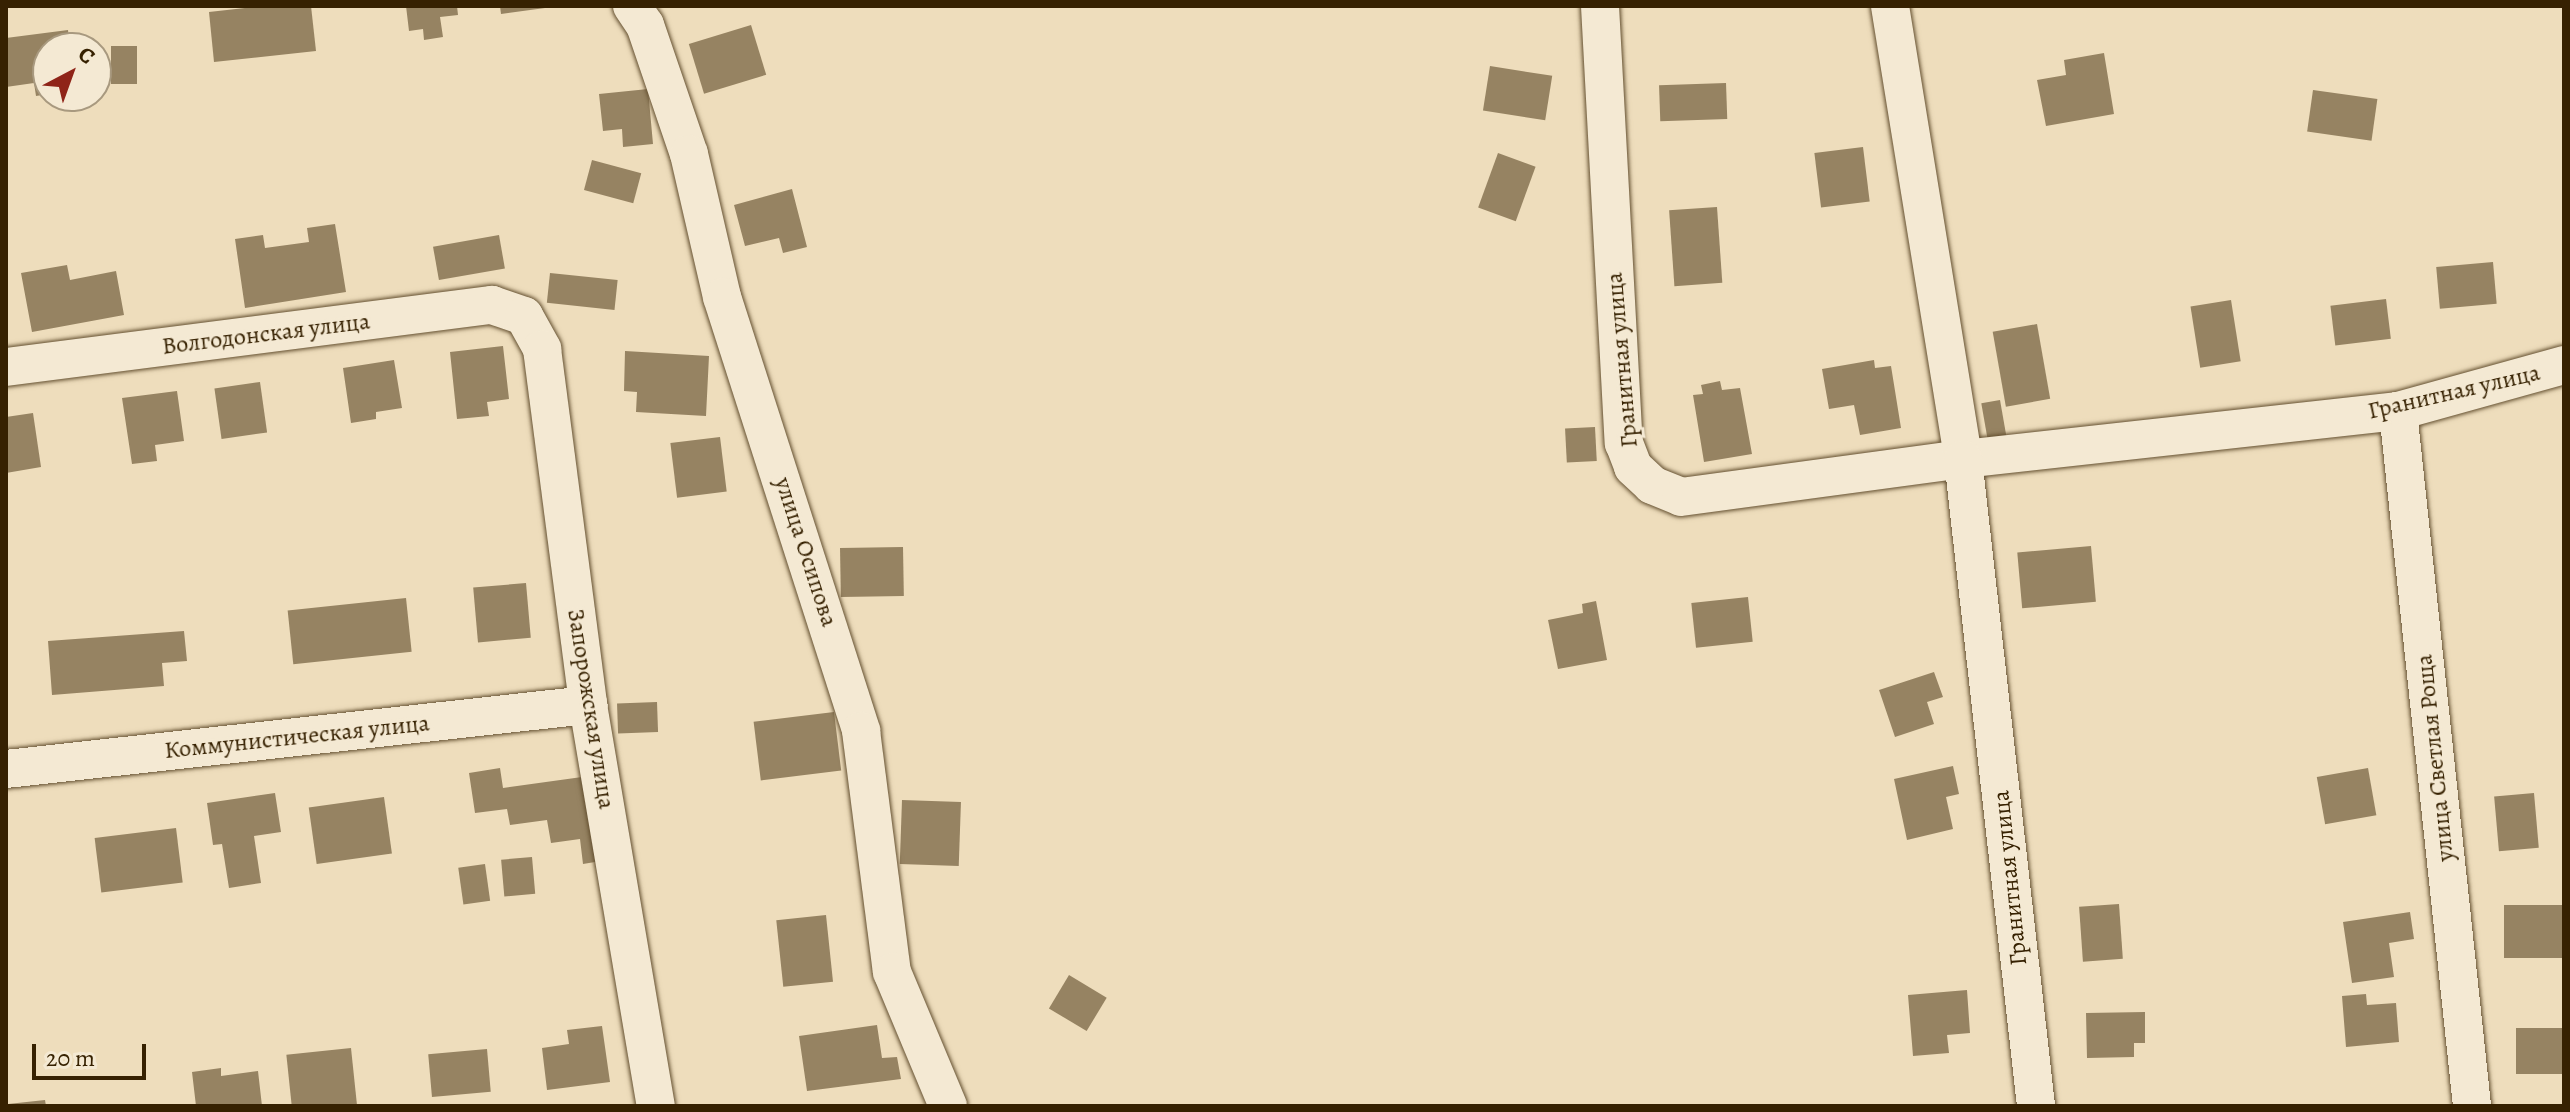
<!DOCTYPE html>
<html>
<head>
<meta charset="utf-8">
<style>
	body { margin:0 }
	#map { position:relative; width:2570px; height:1112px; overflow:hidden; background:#eeddbc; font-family:Alegreya,serif }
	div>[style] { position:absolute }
	.building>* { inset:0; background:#968362; transform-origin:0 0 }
	.roads { filter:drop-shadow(0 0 2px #645030) drop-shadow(0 0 2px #645030) }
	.minor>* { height:38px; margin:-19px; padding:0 19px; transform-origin:19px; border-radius:19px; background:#f4e9d3 }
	span { translate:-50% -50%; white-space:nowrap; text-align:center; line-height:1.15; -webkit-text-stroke:6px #f4e9d3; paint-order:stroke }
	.street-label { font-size:24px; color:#362101 }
	.frame { position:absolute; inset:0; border:8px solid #362101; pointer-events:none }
	.north { position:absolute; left:32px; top:32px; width:80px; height:80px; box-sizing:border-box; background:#f4e9d3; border:2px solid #a8997f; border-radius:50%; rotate:41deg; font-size:22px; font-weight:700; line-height:32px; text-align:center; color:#362101 }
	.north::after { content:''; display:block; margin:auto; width:28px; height:36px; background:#8f2418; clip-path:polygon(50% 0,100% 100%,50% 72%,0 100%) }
	.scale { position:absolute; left:32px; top:1044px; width:114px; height:36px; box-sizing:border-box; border:4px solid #362101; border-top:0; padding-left:10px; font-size:24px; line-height:28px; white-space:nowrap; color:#362101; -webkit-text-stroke:6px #f4e9d3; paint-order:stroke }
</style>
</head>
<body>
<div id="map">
	<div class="building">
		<i style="clip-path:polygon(263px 6px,311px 6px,316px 51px,214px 62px,209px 12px)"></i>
		<i style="clip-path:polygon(406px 6px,457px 6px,458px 15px,440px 17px,443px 37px,424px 40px,423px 29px,409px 31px)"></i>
		<i style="clip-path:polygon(500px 6px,545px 6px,545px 8px,501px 14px)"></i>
		<i style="left:751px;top:25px;width:52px;height:65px;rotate:73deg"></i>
		<i style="clip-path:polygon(68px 30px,70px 48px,48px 48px,48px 94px,36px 96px,34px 83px,6px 87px,6px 38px)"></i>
		<i style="left:111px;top:46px;width:26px;height:38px"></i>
		<i style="clip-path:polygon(2104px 53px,2114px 114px,2046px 126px,2037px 80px,2066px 75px,2064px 60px)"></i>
		<i style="left:1490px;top:66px;width:63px;height:45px;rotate:9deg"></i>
		<i style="left:1726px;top:83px;width:36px;height:67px;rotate:88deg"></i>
		<i style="clip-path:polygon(648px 89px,653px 144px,623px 147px,622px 129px,603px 131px,599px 94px)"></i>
		<i style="left:2313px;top:90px;width:65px;height:42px;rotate:8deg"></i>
		<i style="left:1863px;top:147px;width:55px;height:49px;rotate:83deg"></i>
		<i style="left:1498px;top:153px;width:40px;height:58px;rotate:20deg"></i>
		<i style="left:592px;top:160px;width:51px;height:31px;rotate:15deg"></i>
		<i style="clip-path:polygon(792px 189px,807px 247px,783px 253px,779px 238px,745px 246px,734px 205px)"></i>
		<i style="left:1717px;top:207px;width:76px;height:48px;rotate:86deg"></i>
		<i style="clip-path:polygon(335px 224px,346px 292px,245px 308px,235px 239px,263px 235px,265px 248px,309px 242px,307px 228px)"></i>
		<i style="left:499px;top:235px;width:34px;height:67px;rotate:80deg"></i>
		<i style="left:2493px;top:262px;width:42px;height:57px;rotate:85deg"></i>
		<i style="clip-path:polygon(67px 265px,70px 280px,116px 271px,124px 315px,32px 332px,21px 273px)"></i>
		<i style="left:550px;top:273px;width:68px;height:30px;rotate:6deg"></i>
		<i style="left:2386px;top:299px;width:40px;height:56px;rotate:83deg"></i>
		<i style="left:2231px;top:300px;width:62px;height:41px;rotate:81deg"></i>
		<i style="left:2037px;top:324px;width:76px;height:45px;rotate:80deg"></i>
		<i style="clip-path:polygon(503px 346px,509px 399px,487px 402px,489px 416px,457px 419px,450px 352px)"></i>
		<i style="clip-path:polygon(625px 351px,709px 356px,706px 416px,636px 412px,637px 392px,624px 391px)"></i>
		<i style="clip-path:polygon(394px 360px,402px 408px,376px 412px,376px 419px,351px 423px,343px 368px)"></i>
		<i style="clip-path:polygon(1874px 360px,1875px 368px,1891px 366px,1901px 428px,1860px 435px,1854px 405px,1829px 409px,1822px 369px)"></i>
		<i style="clip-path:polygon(1720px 381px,1722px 390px,1740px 388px,1752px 454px,1704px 462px,1693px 395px,1703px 394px,1701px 385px)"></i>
		<i style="left:260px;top:382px;width:51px;height:46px;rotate:82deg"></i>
		<i style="clip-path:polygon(177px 391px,184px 441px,155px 445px,157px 461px,132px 464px,122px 398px)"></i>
		<i style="left:2000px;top:400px;width:40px;height:19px;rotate:80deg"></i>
		<i style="clip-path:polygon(33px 413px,41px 467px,6px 473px,6px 417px)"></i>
		<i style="left:1595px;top:427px;width:34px;height:30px;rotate:87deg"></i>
		<i style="left:720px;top:437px;width:55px;height:50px;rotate:83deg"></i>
		<i style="left:2091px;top:546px;width:56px;height:74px;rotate:85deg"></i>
		<i style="left:903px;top:547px;width:49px;height:63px;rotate:89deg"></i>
		<i style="left:526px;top:583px;width:55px;height:53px;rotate:85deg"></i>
		<i style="left:1748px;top:597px;width:45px;height:57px;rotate:84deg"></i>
		<i style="left:406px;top:598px;width:54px;height:119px;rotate:84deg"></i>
		<i style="clip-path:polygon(1596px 601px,1607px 660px,1558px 669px,1548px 620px,1583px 613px,1582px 604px)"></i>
		<i style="clip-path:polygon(184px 631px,187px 661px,162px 663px,164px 686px,52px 695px,48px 641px)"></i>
		<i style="clip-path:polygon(1934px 672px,1943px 697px,1927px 702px,1934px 724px,1895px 737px,1879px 690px)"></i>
		<i style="left:657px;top:702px;width:30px;height:40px;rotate:88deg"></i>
		<i style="left:834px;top:712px;width:59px;height:81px;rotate:83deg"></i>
		<i style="clip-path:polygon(1953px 766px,1959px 794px,1946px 797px,1953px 829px,1907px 840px,1894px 779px)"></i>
		<i style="clip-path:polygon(500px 768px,503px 788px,582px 777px,607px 860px,583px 864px,580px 839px,551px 843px,547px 820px,510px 825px,507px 809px,475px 813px,469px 773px)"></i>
		<i style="left:2368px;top:768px;width:48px;height:52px;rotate:80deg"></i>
		<i style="clip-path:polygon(275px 793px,281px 832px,254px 836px,261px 883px,229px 888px,222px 844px,213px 845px,207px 803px)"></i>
		<i style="left:2534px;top:793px;width:55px;height:40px;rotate:85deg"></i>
		<i style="left:384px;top:797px;width:57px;height:76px;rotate:82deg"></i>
		<i style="left:902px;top:800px;width:59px;height:64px;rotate:2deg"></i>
		<i style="left:176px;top:828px;width:55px;height:82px;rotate:83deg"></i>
		<i style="left:532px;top:857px;width:37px;height:31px;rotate:85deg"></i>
		<i style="left:485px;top:864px;width:37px;height:27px;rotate:82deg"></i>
		<i style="left:2119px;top:904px;width:55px;height:40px;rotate:86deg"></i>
		<i style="left:2564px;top:905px;width:53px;height:60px;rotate:90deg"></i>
		<i style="clip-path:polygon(2410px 912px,2414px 939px,2389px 943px,2394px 977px,2352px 983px,2343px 922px)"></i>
		<i style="left:826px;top:915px;width:67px;height:50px;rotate:84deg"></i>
		<i style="left:1069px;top:975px;width:44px;height:39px;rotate:31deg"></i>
		<i style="clip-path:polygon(1967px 990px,1970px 1033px,1947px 1035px,1949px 1053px,1913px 1056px,1908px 995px)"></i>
		<i style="clip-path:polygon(2366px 994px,2367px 1005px,2396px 1003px,2399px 1042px,2346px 1047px,2342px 996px)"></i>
		<i style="clip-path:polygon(2145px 1012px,2145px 1043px,2134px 1043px,2134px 1057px,2087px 1058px,2086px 1013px)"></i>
		<i style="clip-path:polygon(877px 1025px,882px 1058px,897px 1057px,901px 1079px,807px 1091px,799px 1036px)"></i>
		<i style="clip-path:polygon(602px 1026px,610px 1082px,547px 1090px,542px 1048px,569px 1044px,567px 1030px)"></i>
		<i style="left:2564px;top:1028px;width:46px;height:48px;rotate:90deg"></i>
		<i style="left:351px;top:1048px;width:57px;height:65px;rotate:84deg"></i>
		<i style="left:487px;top:1049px;width:43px;height:59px;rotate:85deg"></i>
		<i style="clip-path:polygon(221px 1068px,221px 1076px,258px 1071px,262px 1106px,196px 1106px,192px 1072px)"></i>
		<i style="clip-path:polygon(45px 1100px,46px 1106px,8px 1106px,8px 1104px)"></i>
	</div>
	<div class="roads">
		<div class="minor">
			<i style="left:632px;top:6px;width:23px;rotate:56deg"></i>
			<i style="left:645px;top:25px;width:136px;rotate:71.2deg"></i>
			<i style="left:689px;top:154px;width:147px;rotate:77deg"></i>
			<i style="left:722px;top:297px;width:456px;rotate:72.2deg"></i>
			<i style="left:861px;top:731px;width:243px;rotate:82.7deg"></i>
			<i style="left:892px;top:972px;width:145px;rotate:67.3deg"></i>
			<i style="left:1600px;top:6px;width:438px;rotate:86.9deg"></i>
			<i style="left:1624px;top:443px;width:26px;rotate:69deg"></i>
			<i style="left:1633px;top:467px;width:26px;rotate:43deg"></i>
			<i style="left:1652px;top:485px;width:31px;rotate:22deg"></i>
			<i style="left:1681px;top:497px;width:285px;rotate:-7.7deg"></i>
			<i style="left:1963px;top:459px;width:438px;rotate:-6.3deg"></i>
			<i style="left:2398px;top:411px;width:172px;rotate:-15.5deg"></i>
			<i style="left:1890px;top:6px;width:459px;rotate:80.8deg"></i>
			<i style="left:1963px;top:459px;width:651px;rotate:83.56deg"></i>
			<i style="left:6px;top:367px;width:490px;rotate:-7.3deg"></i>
			<i style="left:492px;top:305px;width:34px;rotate:19deg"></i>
			<i style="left:524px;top:316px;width:38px;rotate:61deg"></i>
			<i style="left:542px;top:349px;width:359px;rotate:82.6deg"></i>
			<i style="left:588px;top:705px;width:407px;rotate:80.4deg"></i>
			<i style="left:2398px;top:411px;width:699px;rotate:83.92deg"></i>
			<i style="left:6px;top:769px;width:586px;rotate:-6.28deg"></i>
		</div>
	</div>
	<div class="street-label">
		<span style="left:266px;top:334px;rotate:-7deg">Волгодонская улица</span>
		<span style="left:1622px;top:360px;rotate:-95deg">Гранитная улица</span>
		<span style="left:2454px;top:392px;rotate:-13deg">Гранитная улица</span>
		<span style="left:806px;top:552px;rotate:72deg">улица Осипова</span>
		<span style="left:591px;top:709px;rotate:81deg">Запорожская улица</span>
		<span style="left:297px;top:737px;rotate:-6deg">Коммунистическая улица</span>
		<span style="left:2435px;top:758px;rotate:-96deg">улица Светлая Роща</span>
		<span style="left:2010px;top:878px;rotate:-96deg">Гранитная улица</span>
	</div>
	<div class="frame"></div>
	<div class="north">С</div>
	<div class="scale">20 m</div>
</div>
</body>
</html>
